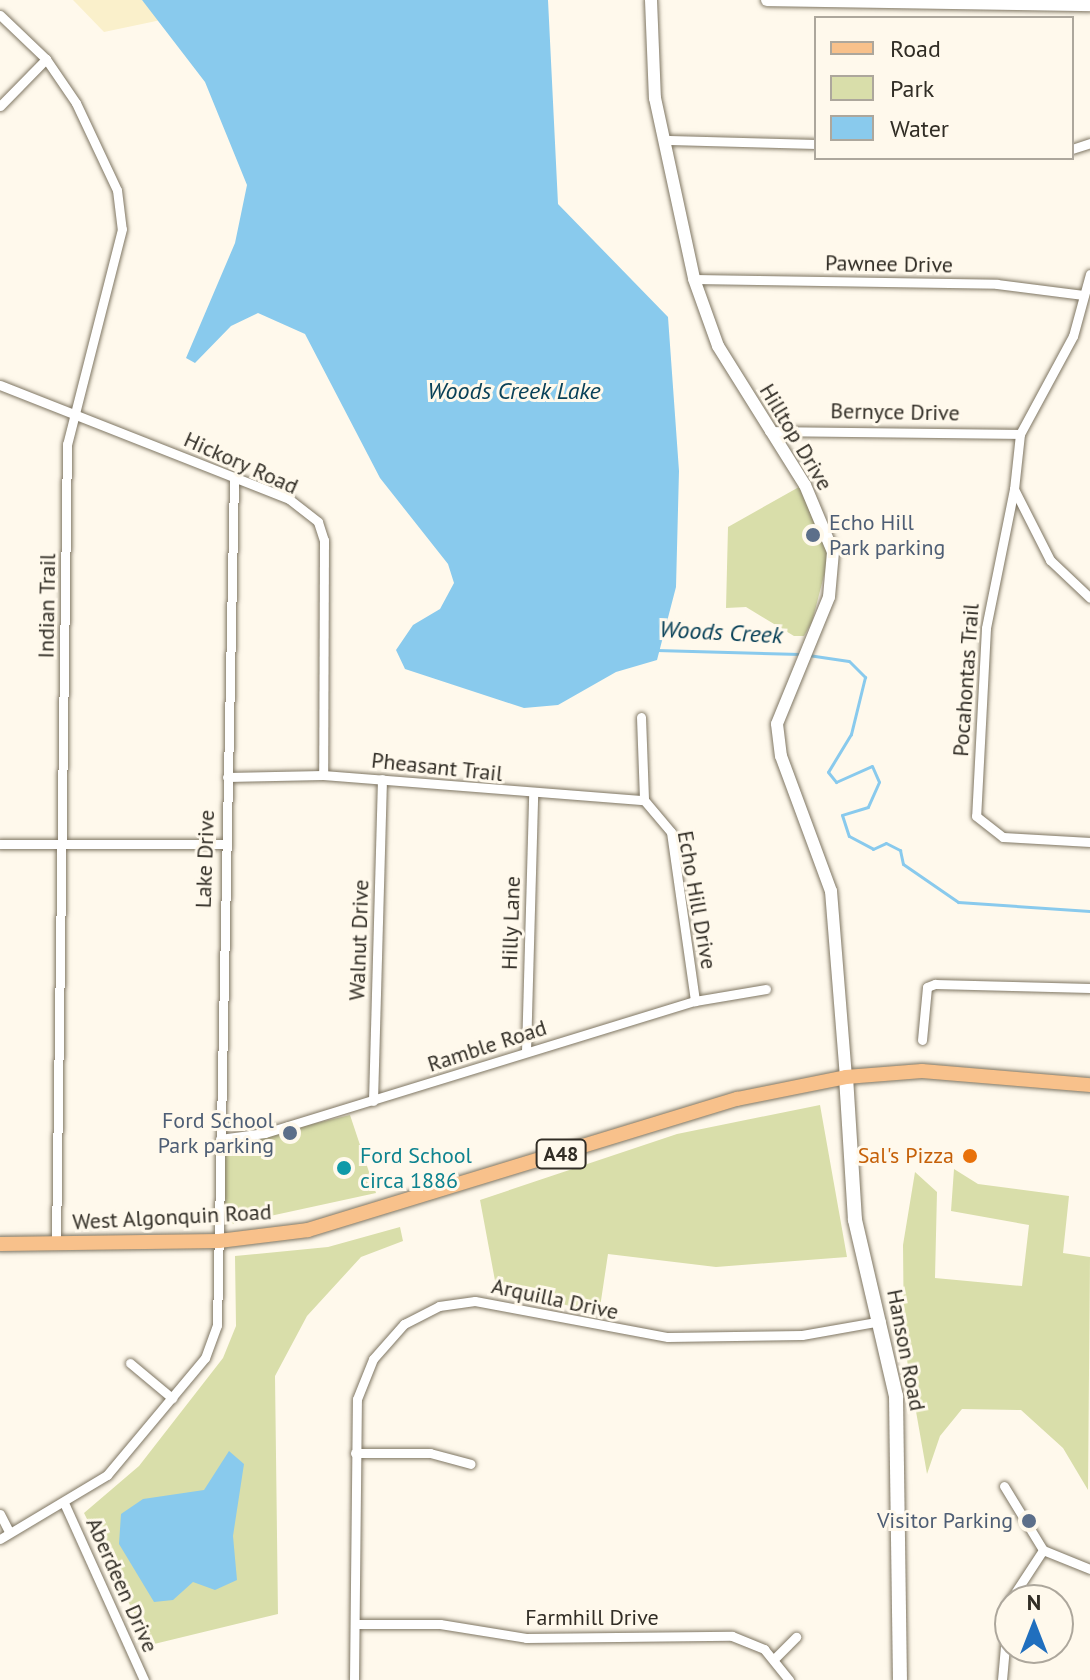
<!DOCTYPE html>
<html>
<head>
<meta charset="utf-8">
<style>
	body { margin:0 }
	#map { position:relative; width:1090px; height:1680px; overflow:hidden; background:#fff9ec; font-family:"PT Sans",sans-serif }
	div>[style] { position:absolute }
	.green>* { inset:0; background:#d9deaa }
	.sand>* { inset:0; background:#faf0cb }
	.water>* { inset:0; background:#89caed }
	.stream>* { height:3px; margin:-1.5px; padding:0 1.5px; transform-origin:1.5px; border-radius:1.5px; background:#89caed }
	.roads { filter:drop-shadow(0 0 2px #7f7663) drop-shadow(0 0 2px #7f7663) }
	.minor>* { height:9px; margin:-4.5px; padding:0 4.5px; transform-origin:4.5px; border-radius:4.5px; background:#fff }
	.tertiary>* { height:12px; margin:-6px; padding:0 6px; transform-origin:6px; border-radius:6px; background:#fff }
	.secondary>* { height:14px; margin:-7px; padding:0 7px; transform-origin:7px; border-radius:7px; background:#fff }
	.primary>* { height:14px; margin:-7px; padding:0 7px; transform-origin:7px; border-radius:7px; background:#f8c18b }
	.dots>* { width:22px; height:22px; translate:-50% -50%; box-sizing:border-box; border:4px solid #fff9ec; border-radius:50% }
	span { translate:-50% -50%; white-space:nowrap; text-align:center; line-height:1.15; -webkit-text-stroke:6px #fff9ec; paint-order:stroke }
	.shield-label span { padding:2px 6px; background:#fff9ec; border:2px solid; border-radius:6px; -webkit-text-stroke-width:0 }
	.shield-label { font-size:20px; color:#312d25; font-weight:700 }
	.street-label { font-size:22px; color:#312d25 }
	.service-label { font-size:22px; color:#4e5e75 }
	.left { translate:0 -50%; text-align:left }
	.right { translate:-100% -50%; text-align:right }
	.culture-label { font-size:22px; color:#0d838f }
	.food-label { font-size:22px; color:#c56008 }
	.water-label { font-size:24px; color:#094158; font-style:italic }
	.legend { position:absolute; left:814px; top:16px; width:260px; height:144px; box-sizing:border-box; background:#fff9ec; border:2px solid #ada79c; margin:0; padding:10px 14px; list-style:none; font-size:24px; color:#312d25 }
	.legend li { display:flex; align-items:center; gap:16px; height:40px }
	.legend b { width:40px; border:2px solid #ada79c }
	.north { position:absolute; left:994px; top:1584px; width:80px; height:80px; box-sizing:border-box; background:#fff9ec; border:2px solid #ada79c; border-radius:50%; rotate:0deg; font-size:22px; font-weight:700; line-height:32px; text-align:center; color:#312d25 }
	.north::after { content:''; display:block; margin:auto; width:28px; height:36px; background:#206fbe; clip-path:polygon(50% 0,100% 100%,50% 72%,0 100%) }
</style>
</head>
<body>
<div id="map">
	<div class="green">
		<i style="clip-path:polygon(799px 487px,829px 556px,812px 622px,804px 636px,794px 636px,746px 607px,726px 608px,728px 527px)"></i>
		<i style="clip-path:polygon(820px 1105px,847px 1257px,716px 1267px,608px 1254px,599px 1314px,496px 1286px,480px 1200px,677px 1134px)"></i>
		<i style="clip-path:polygon(350px 1115px,376px 1193px,233px 1224px,224px 1216px,225px 1145px)"></i>
		<i style="clip-path:polygon(954px 1169px,978px 1184px,1069px 1196px,1063px 1253px,1090px 1257px,1088px 1490px,1063px 1448px,1021px 1410px,962px 1409px,940px 1436px,927px 1474px,904px 1343px,903px 1245px,915px 1172px,937px 1192px,935px 1278px,1022px 1286px,1029px 1225px,951px 1211px)"></i>
		<i style="clip-path:polygon(400px 1227px,403px 1241px,361px 1257px,307px 1316px,275px 1376px,278px 1614px,150px 1645px,84px 1513px,139px 1466px,223px 1358px,236px 1326px,235px 1256px,328px 1247px)"></i>
	</div>
	<div class="sand">
		<i style="clip-path:polygon(73px 0,142px 0,161px 20px,104px 32px)"></i>
	</div>
	<div class="water">
		<i style="clip-path:polygon(142px 0,548px 0,558px 204px,668px 317px,679px 471px,676px 587px,657px 660px,616px 672px,558px 705px,524px 708px,405px 669px,396px 650px,413px 625px,440px 609px,454px 583px,448px 564px,380px 478px,305px 334px,258px 313px,231px 326px,195px 363px,186px 358px,235px 243px,247px 185px,205px 82px)"></i>
		<i style="clip-path:polygon(229px 1451px,244px 1464px,233px 1536px,237px 1580px,215px 1590px,193px 1582px,173px 1600px,154px 1602px,119px 1544px,121px 1514px,143px 1499px,204px 1490px)"></i>
	</div>
	<div class="stream">
		<i style="left:656px;top:650px;width:144px;rotate:1.6deg"></i>
		<i style="left:808px;top:655px;width:41px;rotate:8.3deg"></i>
		<i style="left:849px;top:661px;width:23px;rotate:45deg"></i>
		<i style="left:865px;top:677px;width:59px;rotate:103.8deg"></i>
		<i style="left:851px;top:734px;width:44px;rotate:121.2deg"></i>
		<i style="left:828px;top:772px;width:13px;rotate:51deg"></i>
		<i style="left:836px;top:782px;width:39px;rotate:-24deg"></i>
		<i style="left:872px;top:766px;width:17px;rotate:66deg"></i>
		<i style="left:879px;top:782px;width:27px;rotate:114deg"></i>
		<i style="left:868px;top:807px;width:27px;rotate:163deg"></i>
		<i style="left:842px;top:815px;width:22px;rotate:72deg"></i>
		<i style="left:849px;top:836px;width:27px;rotate:28deg"></i>
		<i style="left:873px;top:849px;width:14px;rotate:-25deg"></i>
		<i style="left:886px;top:843px;width:16px;rotate:27deg"></i>
		<i style="left:900px;top:850px;width:14px;rotate:78deg"></i>
		<i style="left:903px;top:864px;width:67px;rotate:34.6deg"></i>
		<i style="left:958px;top:902px;width:132px;rotate:3.9deg"></i>
	</div>
	<div class="roads">
		<div class="minor">
			<i style="left:0;top:15px;width:64px;rotate:43.7deg"></i>
			<i style="left:46px;top:59px;width:53px;rotate:55.7deg"></i>
			<i style="left:76px;top:103px;width:96px;rotate:64.8deg"></i>
			<i style="left:117px;top:190px;width:39px;rotate:83deg"></i>
			<i style="left:122px;top:229px;width:222px;rotate:104.3deg"></i>
			<i style="left:67px;top:444px;width:800px;rotate:90.79deg"></i>
			<i style="left:0;top:106px;width:66px;rotate:-45.6deg"></i>
			<i style="left:669px;top:140px;width:147px;rotate:1.6deg"></i>
			<i style="left:1072px;top:149px;width:19px;rotate:-18deg"></i>
			<i style="left:1090px;top:274px;width:64px;rotate:105.3deg"></i>
			<i style="left:1073px;top:336px;width:111px;rotate:118.4deg"></i>
			<i style="left:1020px;top:434px;width:55px;rotate:96.2deg"></i>
			<i style="left:1014px;top:489px;width:80px;rotate:63.1deg"></i>
			<i style="left:1050px;top:560px;width:55px;rotate:43.5deg"></i>
			<i style="left:694px;top:279px;width:303px;rotate:0.9deg"></i>
			<i style="left:997px;top:284px;width:87px;rotate:7.3deg"></i>
			<i style="left:0;top:385px;width:311px;rotate:21.5deg"></i>
			<i style="left:289px;top:499px;width:37px;rotate:38deg"></i>
			<i style="left:318px;top:522px;width:19px;rotate:72deg"></i>
			<i style="left:324px;top:540px;width:235px;rotate:90.2deg"></i>
			<i style="left:769px;top:431px;width:251px;rotate:0.7deg"></i>
			<i style="left:1014px;top:489px;width:142px;rotate:101.4deg"></i>
			<i style="left:986px;top:628px;width:188px;rotate:93deg"></i>
			<i style="left:976px;top:816px;width:34px;rotate:38deg"></i>
			<i style="left:1003px;top:837px;width:87px;rotate:3.3deg"></i>
			<i style="left:641px;top:717px;width:83px;rotate:87.9deg"></i>
			<i style="left:644px;top:800px;width:42px;rotate:49.8deg"></i>
			<i style="left:671px;top:832px;width:171px;rotate:81.9deg"></i>
			<i style="left:227px;top:777px;width:96px;rotate:-1.2deg"></i>
			<i style="left:323px;top:775px;width:322px;rotate:4.5deg"></i>
			<i style="left:0;top:844px;width:222px"></i>
			<i style="left:922px;top:1040px;width:53px;rotate:-84.6deg"></i>
			<i style="left:927px;top:987px;width:9px;rotate:-21deg"></i>
			<i style="left:935px;top:984px;width:155px;rotate:1.5deg"></i>
			<i style="left:526px;top:1052px;width:257px;rotate:-88.4deg"></i>
			<i style="left:373px;top:1101px;width:322px;rotate:-88.4deg"></i>
			<i style="left:220px;top:1139px;width:45px;rotate:-7.6deg"></i>
			<i style="left:265px;top:1133px;width:450px;rotate:-17.1deg"></i>
			<i style="left:695px;top:1001px;width:72px;rotate:-9.6deg"></i>
			<i style="left:130px;top:1363px;width:55px;rotate:39.8deg"></i>
			<i style="left:355px;top:1453px;width:75px"></i>
			<i style="left:430px;top:1453px;width:42px;rotate:15deg"></i>
			<i style="left:1004px;top:1486px;width:75px;rotate:58.6deg"></i>
			<i style="left:1043px;top:1550px;width:51px;rotate:22deg"></i>
			<i style="left:65px;top:1505px;width:192px;rotate:65.7deg"></i>
			<i style="left:0;top:1514px;width:20px;rotate:63deg"></i>
			<i style="left:0;top:1539px;width:125px;rotate:-30.9deg"></i>
			<i style="left:107px;top:1475px;width:153px;rotate:-50.1deg"></i>
			<i style="left:205px;top:1358px;width:35px;rotate:-70deg"></i>
			<i style="left:217px;top:1325px;width:846px;rotate:-88.85deg"></i>
			<i style="left:356px;top:1624px;width:84px"></i>
			<i style="left:440px;top:1624px;width:87px;rotate:9.2deg"></i>
			<i style="left:526px;top:1638px;width:206px;rotate:-0.6deg"></i>
			<i style="left:732px;top:1636px;width:35px;rotate:22deg"></i>
			<i style="left:764px;top:1649px;width:40px;rotate:51deg"></i>
			<i style="left:775px;top:1658px;width:30px;rotate:-45deg"></i>
			<i style="left:354px;top:1680px;width:281px;rotate:-89.4deg"></i>
			<i style="left:357px;top:1399px;width:43px;rotate:-68.2deg"></i>
			<i style="left:373px;top:1359px;width:47px;rotate:-48.5deg"></i>
			<i style="left:404px;top:1324px;width:39px;rotate:-27deg"></i>
			<i style="left:439px;top:1306px;width:36px;rotate:-8deg"></i>
			<i style="left:475px;top:1301px;width:196px;rotate:10.6deg"></i>
			<i style="left:668px;top:1337px;width:134px;rotate:-0.9deg"></i>
			<i style="left:802px;top:1335px;width:80px;rotate:-10deg"></i>
			<i style="left:1002px;top:1680px;width:78px;rotate:-84.9deg"></i>
			<i style="left:1009px;top:1602px;width:62px;rotate:-56.8deg"></i>
		</div>
		<div class="tertiary">
			<i style="left:651px;top:0;width:98px;rotate:87.7deg"></i>
			<i style="left:655px;top:98px;width:185px;rotate:77.8deg"></i>
			<i style="left:694px;top:279px;width:71px;rotate:70.3deg"></i>
			<i style="left:718px;top:346px;width:164px;rotate:58deg"></i>
			<i style="left:805px;top:485px;width:73px;rotate:67.3deg"></i>
			<i style="left:833px;top:552px;width:45px;rotate:95.1deg"></i>
			<i style="left:829px;top:597px;width:137px;rotate:112.3deg"></i>
			<i style="left:777px;top:724px;width:32px;rotate:83deg"></i>
			<i style="left:781px;top:756px;width:144px;rotate:69.7deg"></i>
			<i style="left:831px;top:891px;width:187px;rotate:85.4deg"></i>
			<i style="left:767px;top:0;width:323px;rotate:0.9deg"></i>
		</div>
		<div class="secondary">
			<i style="left:846px;top:1077px;width:143px;rotate:86.4deg"></i>
			<i style="left:855px;top:1220px;width:181px;rotate:76.9deg"></i>
			<i style="left:896px;top:1396px;width:284px;rotate:89.2deg"></i>
		</div>
		<div class="primary">
			<i style="left:0;top:1244px;width:219px;rotate:-0.8deg"></i>
			<i style="left:219px;top:1241px;width:90px;rotate:-7deg"></i>
			<i style="left:308px;top:1230px;width:449px;rotate:-17deg"></i>
			<i style="left:737px;top:1099px;width:111px;rotate:-11.4deg"></i>
			<i style="left:846px;top:1077px;width:76px;rotate:-4.5deg"></i>
			<i style="left:922px;top:1071px;width:169px;rotate:4.8deg"></i>
		</div>
	</div>
	<div class="dots">
		<i style="left:813px;top:535px;background:#5c6f8a"></i>
		<i style="left:290px;top:1133px;background:#5c6f8a"></i>
		<i style="left:970px;top:1156px;background:#e8710a"></i>
		<i style="left:344px;top:1168px;background:#0f9aa8"></i>
		<i style="left:1029px;top:1521px;background:#5c6f8a"></i>
	</div>
	<div class="shield-label">
		<span style="left:561px;top:1154px">A48</span>
	</div>
	<div class="street-label">
		<span style="left:889px;top:264px;rotate:1deg">Pawnee Drive</span>
		<span style="left:895px;top:412px;rotate:1deg">Bernyce Drive</span>
		<span style="left:796px;top:437px;rotate:59deg">Hilltop Drive</span>
		<span style="left:241px;top:463px;rotate:24deg">Hickory Road</span>
		<span style="left:47px;top:606px;rotate:-89deg">Indian Trail</span>
		<span style="left:966px;top:680px;rotate:-86deg">Pocahontas Trail</span>
		<span style="left:437px;top:767px;rotate:6deg">Pheasant Trail</span>
		<span style="left:205px;top:859px;rotate:-88deg">Lake Drive</span>
		<span style="left:697px;top:900px;rotate:80deg">Echo Hill Drive</span>
		<span style="left:511px;top:923px;rotate:-88deg">Hilly Lane</span>
		<span style="left:359px;top:940px;rotate:-88deg">Walnut Drive</span>
		<span style="left:487px;top:1046px;rotate:-18deg">Ramble Road</span>
		<span style="left:172px;top:1217px;rotate:-3deg">West Algonquin Road</span>
		<span style="left:555px;top:1299px;rotate:12deg">Arquilla Drive</span>
		<span style="left:906px;top:1350px;rotate:79deg">Hanson Road</span>
		<span style="left:122px;top:1585px;rotate:66deg">Aberdeen Drive</span>
		<span style="left:592px;top:1618px">Farmhill Drive</span>
	</div>
	<div class="service-label">
		<span class="left" style="left:829px;top:535px">Echo Hill<br>Park parking</span>
		<span class="right" style="left:274px;top:1133px">Ford School<br>Park parking</span>
		<span class="right" style="left:1013px;top:1521px">Visitor Parking</span>
	</div>
	<div class="culture-label">
		<span class="left" style="left:360px;top:1168px">Ford School<br>circa 1886</span>
	</div>
	<div class="food-label">
		<span class="right" style="left:954px;top:1156px">Sal's Pizza</span>
	</div>
	<div class="water-label">
		<span style="left:514px;top:391px">Woods Creek Lake</span>
		<span style="left:721px;top:632px;rotate:3deg">Woods Creek</span>
	</div>
	<ul class="legend">
	<li><b style="height:10px;background:#f8c18b"></b>Road</li>
	<li><b style="height:22px;background:#d9deaa"></b>Park</li>
	<li><b style="height:22px;background:#89caed"></b>Water</li>
	</ul>
	<div class="north">N</div>
</div>
</body>
</html>
